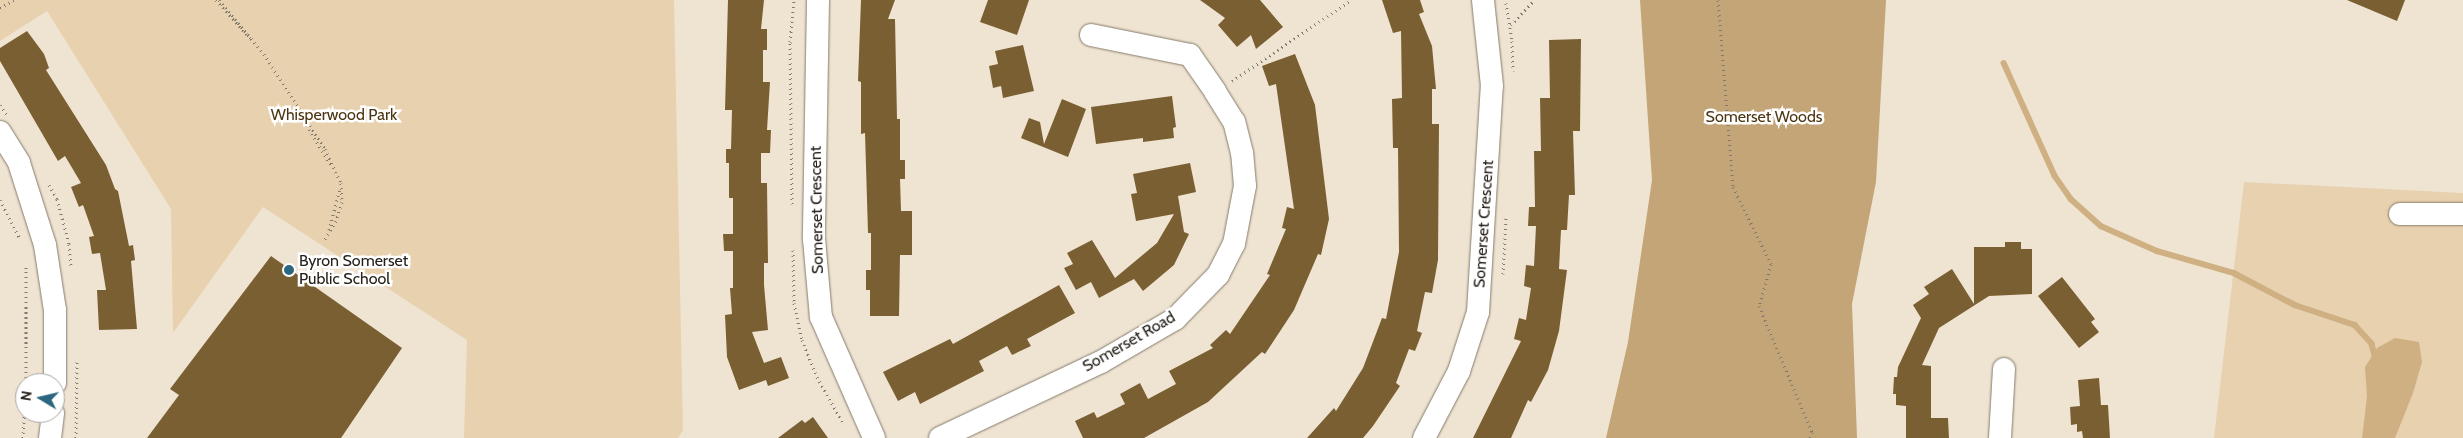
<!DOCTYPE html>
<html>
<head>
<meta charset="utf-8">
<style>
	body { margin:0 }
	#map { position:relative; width:2463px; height:438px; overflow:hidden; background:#efe4d2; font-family:Cabin,sans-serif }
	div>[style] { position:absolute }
	.green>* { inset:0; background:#e8d1af }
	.forest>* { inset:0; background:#c3a577 }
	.water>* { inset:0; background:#ceb082 }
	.stream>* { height:5.5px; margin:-2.75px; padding:0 2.75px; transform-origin:2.75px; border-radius:2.75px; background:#ceb082 }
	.building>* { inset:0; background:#7a5f33 }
	.path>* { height:3px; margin-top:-1.5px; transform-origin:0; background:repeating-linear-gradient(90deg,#80796d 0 1px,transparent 0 5px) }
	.roads { filter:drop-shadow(0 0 1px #857b6b) drop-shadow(0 0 1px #857b6b) }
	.minor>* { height:22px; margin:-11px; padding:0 11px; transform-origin:11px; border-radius:11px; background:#fff }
	.dots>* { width:14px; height:14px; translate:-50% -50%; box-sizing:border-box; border:2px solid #fff; border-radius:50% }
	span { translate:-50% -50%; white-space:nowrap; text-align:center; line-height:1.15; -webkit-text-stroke:5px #fff; paint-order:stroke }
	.park-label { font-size:16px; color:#4c3611 }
	.street-label { font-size:16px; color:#25201a }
	.poi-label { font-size:16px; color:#25201a }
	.left { translate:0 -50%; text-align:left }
	.north { position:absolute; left:15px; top:373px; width:50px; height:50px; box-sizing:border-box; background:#fff; border:1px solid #a8a6a3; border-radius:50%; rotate:279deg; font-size:14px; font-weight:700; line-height:20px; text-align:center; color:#25201a }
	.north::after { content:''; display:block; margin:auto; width:18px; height:22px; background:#2c677f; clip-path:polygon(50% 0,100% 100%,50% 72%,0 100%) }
</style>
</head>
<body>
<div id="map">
	<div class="green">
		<i style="clip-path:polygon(0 0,674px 0,683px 430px,678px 438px,464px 438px,467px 340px,263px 207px,173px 333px,171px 209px,47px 11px,0 41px)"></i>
		<i style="clip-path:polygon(2244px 182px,2463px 193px,2463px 438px,2214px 438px)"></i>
	</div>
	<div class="forest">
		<i style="clip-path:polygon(1640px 0,1886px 0,1876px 182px,1852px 304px,1857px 438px,1606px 438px,1628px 342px,1652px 180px)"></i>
	</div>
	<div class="water">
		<i style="clip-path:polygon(2395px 338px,2419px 342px,2422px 362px,2413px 393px,2395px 438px,2362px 438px,2367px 397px,2365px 367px,2377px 348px)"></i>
	</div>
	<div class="stream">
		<i style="left:2004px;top:63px;width:124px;rotate:65.7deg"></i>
		<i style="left:2055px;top:176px;width:28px;rotate:55deg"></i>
		<i style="left:2071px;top:199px;width:40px;rotate:42deg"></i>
		<i style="left:2101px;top:226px;width:61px;rotate:24.1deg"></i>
		<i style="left:2157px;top:251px;width:80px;rotate:15.9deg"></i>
		<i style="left:2234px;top:273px;width:69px;rotate:27.7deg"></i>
		<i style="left:2295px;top:305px;width:63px;rotate:18.4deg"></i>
		<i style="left:2355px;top:325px;width:25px;rotate:48deg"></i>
		<i style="left:2372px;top:344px;width:16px;rotate:76deg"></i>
	</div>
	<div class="building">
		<i style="clip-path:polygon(728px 0,764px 0,761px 29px,767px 29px,767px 50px,763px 50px,763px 82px,770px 82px,767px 130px,771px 130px,770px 153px,761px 153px,761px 183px,767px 183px,768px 263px,764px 263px,764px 285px,768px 330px,752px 332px,764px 363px,781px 357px,789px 378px,768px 386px,766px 380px,739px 390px,727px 357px,725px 315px,732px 314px,730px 288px,733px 288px,733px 251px,724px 251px,723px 234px,733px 234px,733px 198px,729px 198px,729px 163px,726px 163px,726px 149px,731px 149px,732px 110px,725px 110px)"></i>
		<i style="clip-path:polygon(861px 0,895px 0,888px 19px,895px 19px,897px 119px,900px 119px,900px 160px,905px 160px,905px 179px,900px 179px,901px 211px,912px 211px,912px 255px,900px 255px,899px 316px,870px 316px,870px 290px,866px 290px,866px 270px,871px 270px,871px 233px,868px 233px,865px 133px,861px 134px,861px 82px,858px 81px)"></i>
		<i style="clip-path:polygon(988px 0,1029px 0,1017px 35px,980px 22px)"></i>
		<i style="clip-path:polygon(1200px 0,1260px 0,1283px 27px,1256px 49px,1251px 35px,1237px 47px,1218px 25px,1225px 18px)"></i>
		<i style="clip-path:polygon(1382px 0,1420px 0,1424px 12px,1419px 14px,1432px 46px,1436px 89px,1432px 89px,1432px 124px,1439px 124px,1438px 260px,1432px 293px,1425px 292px,1417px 331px,1422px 333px,1415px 351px,1409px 349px,1396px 383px,1400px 386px,1373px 426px,1363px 438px,1307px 438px,1334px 408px,1336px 411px,1363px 368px,1382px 318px,1386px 319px,1399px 252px,1398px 148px,1393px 148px,1392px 99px,1402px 98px,1401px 31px,1393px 33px)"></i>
		<i style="clip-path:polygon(2347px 0,2405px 0,2397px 21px)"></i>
		<i style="clip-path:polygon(27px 31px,44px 54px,49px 68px,46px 70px,106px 165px,115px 189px,118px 191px,129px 246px,133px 245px,135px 260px,131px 261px,137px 329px,99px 330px,97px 290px,106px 290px,100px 253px,92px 254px,89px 237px,94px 236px,83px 205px,79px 207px,71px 187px,81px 183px,65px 156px,58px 161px,0 61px,0 48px)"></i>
		<i style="clip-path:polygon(1581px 39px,1580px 131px,1573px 131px,1575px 195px,1569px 195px,1567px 230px,1561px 230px,1559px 269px,1567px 270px,1559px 331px,1548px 370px,1531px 402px,1528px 400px,1511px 438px,1473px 438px,1521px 341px,1514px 339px,1519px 318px,1526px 320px,1531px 288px,1524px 286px,1526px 265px,1534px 266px,1536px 226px,1528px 226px,1529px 207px,1535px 207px,1534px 151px,1541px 151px,1540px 98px,1550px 98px,1549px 40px)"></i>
		<i style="clip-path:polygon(1023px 45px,1034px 91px,1003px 98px,1001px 86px,993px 88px,989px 66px,998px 64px,995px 51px)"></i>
		<i style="clip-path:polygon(1295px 54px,1315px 105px,1329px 219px,1321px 255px,1318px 254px,1294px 310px,1265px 354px,1262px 352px,1208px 402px,1144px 438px,1083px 438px,1075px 421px,1094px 412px,1097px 418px,1125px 404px,1120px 394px,1140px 383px,1148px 399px,1176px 384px,1169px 371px,1213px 348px,1210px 345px,1226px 330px,1230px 334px,1270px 275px,1267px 274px,1286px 229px,1282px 228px,1287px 207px,1294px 209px,1276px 84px,1269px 86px,1262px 66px)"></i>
		<i style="clip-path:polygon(1172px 96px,1176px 127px,1173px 128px,1174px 138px,1143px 142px,1143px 138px,1096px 144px,1091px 107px)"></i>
		<i style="clip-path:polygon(1062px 99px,1086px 109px,1068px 157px,1021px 138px,1029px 118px,1040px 122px,1044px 144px)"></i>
		<i style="clip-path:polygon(1190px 163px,1196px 192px,1178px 196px,1184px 232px,1189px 234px,1174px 265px,1143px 291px,1134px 279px,1099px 298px,1091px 282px,1076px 290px,1064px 268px,1073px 264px,1067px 253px,1092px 240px,1115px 278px,1157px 243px,1174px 214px,1136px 221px,1131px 194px,1137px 193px,1133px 174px)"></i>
		<i style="clip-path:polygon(2005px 242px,2021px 242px,2021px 249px,2032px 249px,2032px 294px,1989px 296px,1939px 328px,1922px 365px,1931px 366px,1931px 418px,1948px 418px,1949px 438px,1906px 438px,1906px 406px,1896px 405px,1896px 394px,1893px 394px,1894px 377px,1897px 377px,1898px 367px,1921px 318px,1913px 305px,1929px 294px,1924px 287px,1952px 269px,1974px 304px,1974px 247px,2005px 247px)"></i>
		<i style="clip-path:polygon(271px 256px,402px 348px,341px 438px,147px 438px,179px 395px,170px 389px)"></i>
		<i style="clip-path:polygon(2062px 277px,2095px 319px,2091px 322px,2099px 332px,2079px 348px,2038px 296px)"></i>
		<i style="clip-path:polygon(1059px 285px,1075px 313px,1027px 339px,1031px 346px,1012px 355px,1007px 346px,979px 361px,984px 371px,920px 404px,915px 392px,898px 401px,883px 372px,950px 339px,953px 344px)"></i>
		<i style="clip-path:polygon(2099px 378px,2101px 405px,2108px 405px,2110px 438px,2083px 438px,2082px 431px,2077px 432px,2077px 424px,2071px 425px,2070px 407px,2080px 406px,2078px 380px)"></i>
		<i style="clip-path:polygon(813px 417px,828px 438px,778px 438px,802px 420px,805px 423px)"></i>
	</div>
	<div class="path">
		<i style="left:216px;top:0;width:54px;rotate:48deg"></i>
		<i style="left:219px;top:0;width:70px;rotate:50.2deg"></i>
		<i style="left:264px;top:54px;width:113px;rotate:57.3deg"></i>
		<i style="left:325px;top:149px;width:38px;rotate:65deg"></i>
		<i style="left:341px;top:183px;width:19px;rotate:87deg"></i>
		<i style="left:342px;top:202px;width:20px;rotate:108deg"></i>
		<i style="left:336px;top:221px;width:22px;rotate:122deg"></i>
		<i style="left:1718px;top:0;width:188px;rotate:85.4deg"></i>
		<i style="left:1733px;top:187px;width:86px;rotate:63.7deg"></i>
		<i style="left:1771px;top:264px;width:44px;rotate:105.9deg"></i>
		<i style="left:1759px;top:306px;width:137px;rotate:67.2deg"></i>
		<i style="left:1812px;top:432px;width:6px;rotate:108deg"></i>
		<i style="left:1506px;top:3px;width:38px;rotate:81deg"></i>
		<i style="left:1512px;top:41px;width:30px;rotate:88deg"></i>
		<i style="left:0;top:8px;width:16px;rotate:-30deg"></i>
		<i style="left:1511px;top:25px;width:34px;rotate:-47deg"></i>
		<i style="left:1232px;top:81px;width:144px;rotate:-34.2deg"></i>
		<i style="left:0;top:105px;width:11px;rotate:56deg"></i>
		<i style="left:296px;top:108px;width:69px;rotate:58.6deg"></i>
		<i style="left:49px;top:185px;width:16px;rotate:60deg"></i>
		<i style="left:57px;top:199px;width:47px;rotate:75.1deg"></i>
		<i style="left:69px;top:244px;width:24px;rotate:85deg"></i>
		<i style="left:0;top:200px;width:42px;rotate:62.8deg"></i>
		<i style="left:792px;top:204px;width:162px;rotate:-90.7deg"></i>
		<i style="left:790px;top:42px;width:42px;rotate:-84.6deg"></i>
		<i style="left:329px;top:230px;width:43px;rotate:-75.3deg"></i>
		<i style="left:793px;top:250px;width:53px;rotate:88.9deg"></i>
		<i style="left:794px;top:303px;width:38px;rotate:78deg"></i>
		<i style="left:802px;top:340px;width:40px;rotate:68deg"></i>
		<i style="left:817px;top:377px;width:53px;rotate:60.5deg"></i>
		<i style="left:26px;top:267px;width:116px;rotate:90deg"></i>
		<i style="left:1503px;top:274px;width:56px;rotate:-86.9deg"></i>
		<i style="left:23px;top:438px;width:40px;rotate:-87.1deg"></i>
		<i style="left:76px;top:438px;width:79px;rotate:-89.3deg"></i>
	</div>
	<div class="roads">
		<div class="minor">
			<i style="left:818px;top:0;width:239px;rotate:91deg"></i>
			<i style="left:814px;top:239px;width:78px;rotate:84.9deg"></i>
			<i style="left:821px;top:317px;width:132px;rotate:66.3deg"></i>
			<i style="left:0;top:132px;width:36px;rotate:58deg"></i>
			<i style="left:19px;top:163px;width:86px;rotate:72.4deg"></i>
			<i style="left:45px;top:245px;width:66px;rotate:81.3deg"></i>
			<i style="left:55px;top:310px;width:73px;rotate:90deg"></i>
			<i style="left:2400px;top:214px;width:63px"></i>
			<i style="left:50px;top:438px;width:25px;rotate:-83deg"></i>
			<i style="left:940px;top:438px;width:178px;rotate:-25.3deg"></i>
			<i style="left:1101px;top:362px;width:86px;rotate:-30.2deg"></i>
			<i style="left:1175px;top:319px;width:62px;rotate:-45.7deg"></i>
			<i style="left:1218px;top:275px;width:35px;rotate:-63deg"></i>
			<i style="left:1234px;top:244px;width:59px;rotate:-79.3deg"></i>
			<i style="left:1245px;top:186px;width:33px;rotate:-95deg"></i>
			<i style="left:1242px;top:153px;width:32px;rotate:-104deg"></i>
			<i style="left:1234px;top:122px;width:36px;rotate:-122deg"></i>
			<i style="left:1215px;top:91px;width:44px;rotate:-124.8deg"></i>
			<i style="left:1190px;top:55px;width:101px;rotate:-168.6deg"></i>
			<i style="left:1424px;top:438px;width:76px;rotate:-62.4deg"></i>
			<i style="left:1459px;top:371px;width:62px;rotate:-72.1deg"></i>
			<i style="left:1478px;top:312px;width:226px;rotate:-86.5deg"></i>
			<i style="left:1492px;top:86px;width:86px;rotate:-96deg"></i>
			<i style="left:2000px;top:438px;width:69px;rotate:-86.7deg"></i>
		</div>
	</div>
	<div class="dots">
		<i style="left:289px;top:270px;background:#2c677f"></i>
	</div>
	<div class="park-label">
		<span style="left:334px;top:115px">Whisperwood Park</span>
		<span style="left:1764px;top:117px">Somerset Woods</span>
	</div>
	<div class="street-label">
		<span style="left:817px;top:210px;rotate:-91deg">Somerset Crescent</span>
		<span style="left:1484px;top:224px;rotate:-86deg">Somerset Crescent</span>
		<span style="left:1129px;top:342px;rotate:-30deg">Somerset Road</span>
	</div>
	<div class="poi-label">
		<span class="left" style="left:299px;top:270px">Byron Somerset<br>Public School</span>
	</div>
	<div class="north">N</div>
</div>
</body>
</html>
